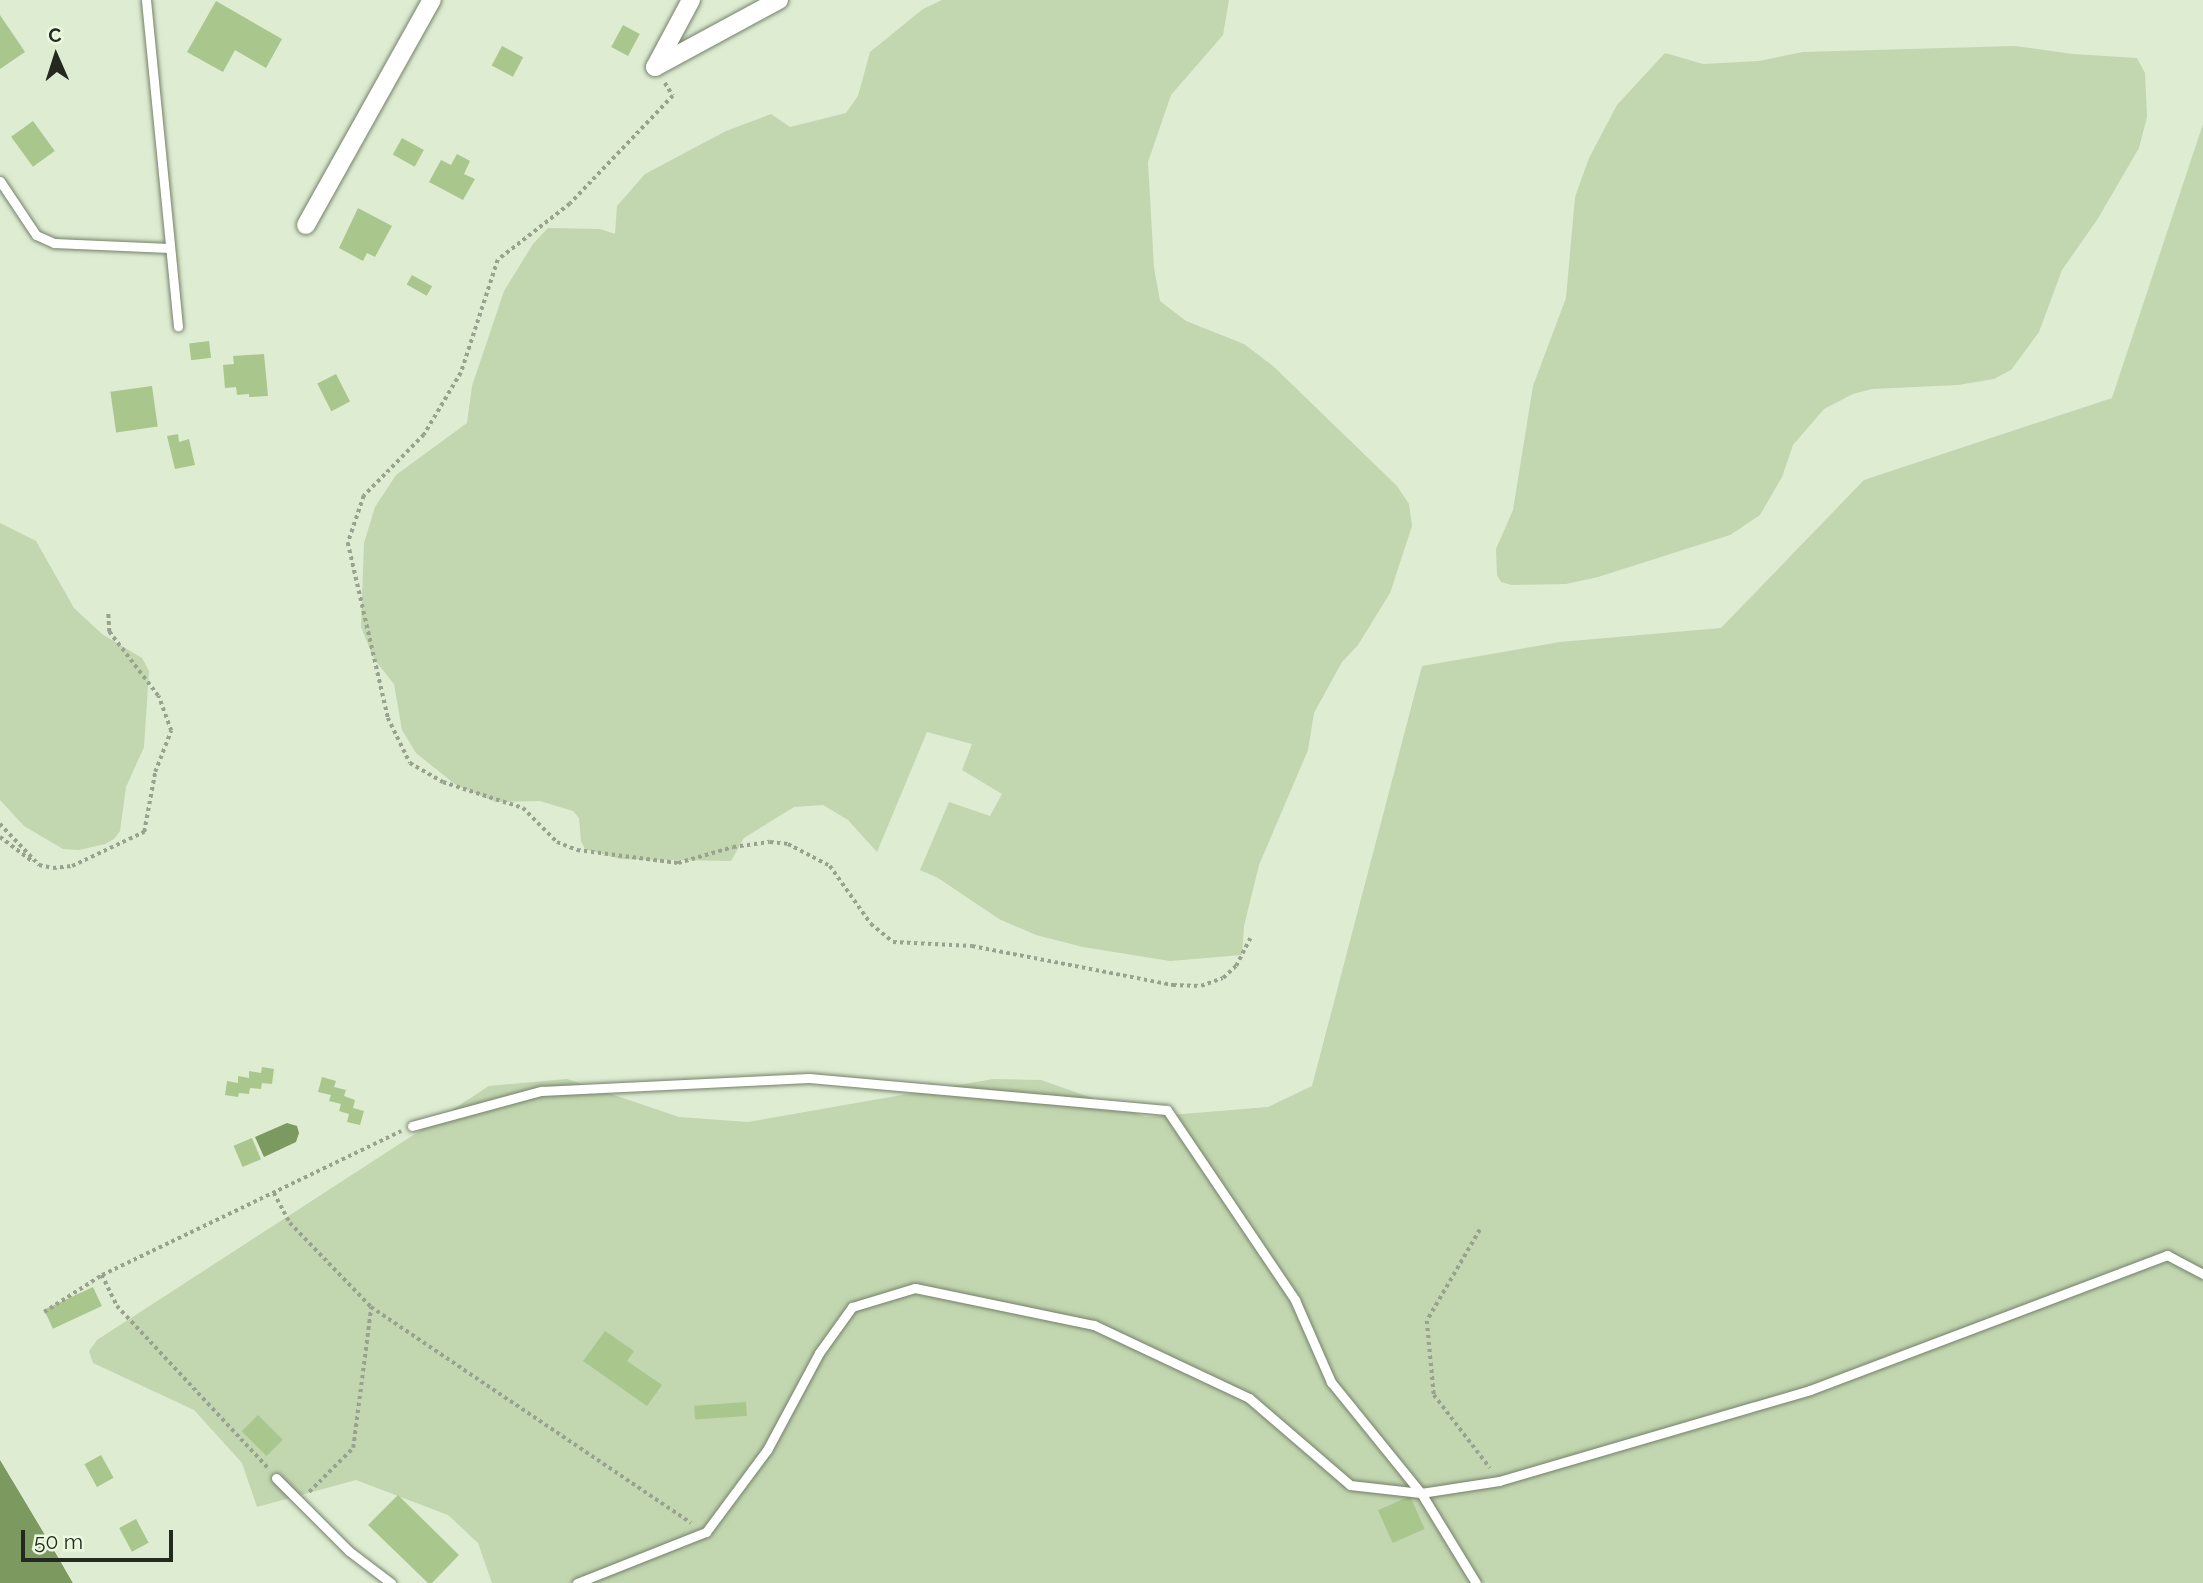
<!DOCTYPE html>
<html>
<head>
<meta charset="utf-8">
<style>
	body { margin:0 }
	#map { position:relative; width:2203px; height:1583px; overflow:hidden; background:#deecd2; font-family:Raleway,sans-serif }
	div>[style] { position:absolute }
	.green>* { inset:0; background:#c2d6b0 }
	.water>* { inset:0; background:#7c9960 }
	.pier>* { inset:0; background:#deecd2 }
	.building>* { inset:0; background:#a9c78c; transform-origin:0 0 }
	.path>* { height:3.5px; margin-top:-1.75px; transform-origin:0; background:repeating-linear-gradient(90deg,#98a28e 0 3.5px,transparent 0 7px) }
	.roads { filter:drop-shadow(0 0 2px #748169) drop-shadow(0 0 2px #748169) }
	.service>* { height:9px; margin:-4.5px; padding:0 4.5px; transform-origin:4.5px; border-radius:4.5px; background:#fff }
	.minor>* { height:18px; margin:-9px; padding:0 9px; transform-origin:9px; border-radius:9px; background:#fff }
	span { translate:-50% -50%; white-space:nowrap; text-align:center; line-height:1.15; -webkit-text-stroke:7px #ebf9df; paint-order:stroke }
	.north { position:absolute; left:21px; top:21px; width:70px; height:70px; -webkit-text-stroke:5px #ebf9df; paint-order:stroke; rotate:357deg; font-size:19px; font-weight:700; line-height:28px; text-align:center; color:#24291f }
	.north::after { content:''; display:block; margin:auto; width:24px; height:32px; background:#24291f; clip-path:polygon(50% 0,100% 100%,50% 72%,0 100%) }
	.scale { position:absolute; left:21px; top:1530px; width:152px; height:32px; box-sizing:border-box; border:4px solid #24291f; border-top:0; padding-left:9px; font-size:21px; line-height:24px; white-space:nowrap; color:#24291f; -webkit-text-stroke:5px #ebf9df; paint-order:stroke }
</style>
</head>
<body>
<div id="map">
	<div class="green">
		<i style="clip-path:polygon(942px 0,1229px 0,1223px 35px,1171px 95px,1148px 162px,1154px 268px,1160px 301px,1186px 321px,1244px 344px,1273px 366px,1397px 486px,1409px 504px,1412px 526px,1390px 593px,1358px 645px,1342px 662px,1314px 713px,1308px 750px,1259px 865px,1244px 926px,1242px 955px,1170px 961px,1083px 947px,1036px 935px,999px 919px,938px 878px,920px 870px,949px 802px,990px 816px,1002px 794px,962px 770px,972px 744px,927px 732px,877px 852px,848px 820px,823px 805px,794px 807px,744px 838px,731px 861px,620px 859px,585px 849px,581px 841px,579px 818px,573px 811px,540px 801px,496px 802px,456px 785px,416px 753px,402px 730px,394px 684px,374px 659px,361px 627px,364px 543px,375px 507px,396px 475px,467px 423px,472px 386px,504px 291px,533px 244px,548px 228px,600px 229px,615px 234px,617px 206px,645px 174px,726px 131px,771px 114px,790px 127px,846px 113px,858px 96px,870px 52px,923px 9px)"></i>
		<i style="clip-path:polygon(2015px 46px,2073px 54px,2137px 58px,2145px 73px,2147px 117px,2139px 148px,2097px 220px,2062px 270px,2039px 332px,2011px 370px,1994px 379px,1958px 385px,1872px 389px,1853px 394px,1824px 409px,1793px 445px,1782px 477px,1760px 515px,1730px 535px,1598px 577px,1566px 584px,1512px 585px,1501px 582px,1497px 575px,1496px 549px,1513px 510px,1533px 386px,1566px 298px,1575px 197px,1589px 158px,1617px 105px,1665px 53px,1703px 64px,1759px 61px,1803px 52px)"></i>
		<i style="clip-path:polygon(2203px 124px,2203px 1583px,492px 1583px,478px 1543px,448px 1515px,356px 1480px,257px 1507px,242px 1463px,194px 1410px,93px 1363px,89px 1351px,97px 1340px,489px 1086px,567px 1079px,679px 1117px,748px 1122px,993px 1079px,1041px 1080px,1146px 1117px,1268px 1107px,1312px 1086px,1422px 666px,1560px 642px,1721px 628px,1864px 480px,2112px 398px)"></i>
		<i style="clip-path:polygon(0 523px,36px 541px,74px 608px,102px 634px,142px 658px,149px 671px,144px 747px,126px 787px,120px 831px,114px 839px,105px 844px,79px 850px,63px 849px,24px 826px,0 800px)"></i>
	</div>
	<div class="water">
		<i style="clip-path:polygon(287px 1123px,297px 1126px,299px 1133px,296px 1142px,264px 1157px,255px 1137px)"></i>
		<i style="clip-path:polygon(0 1460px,60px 1560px,73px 1583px,0 1583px)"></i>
	</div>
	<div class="pier">
		<i style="clip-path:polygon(0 1457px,3px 1459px,77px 1583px,73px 1583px)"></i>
	</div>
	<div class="building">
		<i style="clip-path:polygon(216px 1px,282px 39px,266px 68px,235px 50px,223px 72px,187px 52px)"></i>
		<i style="clip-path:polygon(0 15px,25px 52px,0 69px)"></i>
		<i style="left:623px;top:25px;width:19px;height:25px;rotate:28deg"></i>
		<i style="left:502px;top:46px;width:24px;height:22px;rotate:28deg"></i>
		<i style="left:33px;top:121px;width:37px;height:27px;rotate:54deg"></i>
		<i style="left:402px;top:138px;width:25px;height:19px;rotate:29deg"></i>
		<i style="clip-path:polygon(457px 154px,470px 161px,464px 174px,475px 179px,463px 200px,429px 182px,441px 160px,451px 165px)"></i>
		<i style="clip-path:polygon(358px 208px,392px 226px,375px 257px,367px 253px,363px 261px,339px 248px)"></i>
		<i style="left:412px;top:275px;width:23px;height:11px;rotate:29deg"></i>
		<i style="left:209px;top:341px;width:17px;height:20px;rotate:83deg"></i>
		<i style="clip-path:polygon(264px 354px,268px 396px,249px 397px,249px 394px,237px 395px,236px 387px,225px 388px,223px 365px,234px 364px,233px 356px)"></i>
		<i style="left:336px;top:374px;width:31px;height:21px;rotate:63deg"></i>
		<i style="left:152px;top:386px;width:41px;height:42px;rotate:82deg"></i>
		<i style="clip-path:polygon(178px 434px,179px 442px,189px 439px,195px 465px,175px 469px,167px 436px)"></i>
		<i style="clip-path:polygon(262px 1067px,274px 1069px,272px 1084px,262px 1083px,261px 1089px,250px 1088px,249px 1094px,239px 1093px,238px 1097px,225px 1095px,227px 1081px,238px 1083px,238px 1076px,249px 1078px,249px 1071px,261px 1073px)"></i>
		<i style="clip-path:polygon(322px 1077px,336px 1081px,334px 1087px,346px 1090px,344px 1096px,355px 1100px,353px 1108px,364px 1111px,360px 1125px,347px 1122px,349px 1114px,339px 1111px,341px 1104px,329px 1101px,331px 1095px,318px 1092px)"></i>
		<i style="left:252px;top:1138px;width:23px;height:20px;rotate:67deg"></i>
		<i style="left:93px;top:1287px;width:21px;height:54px;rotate:65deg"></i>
		<i style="clip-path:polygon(605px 1331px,634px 1351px,627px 1361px,662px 1385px,647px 1406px,583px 1361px)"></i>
		<i style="left:746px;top:1402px;width:14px;height:52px;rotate:86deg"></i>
		<i style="left:258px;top:1415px;width:35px;height:23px;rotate:45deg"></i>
		<i style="left:101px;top:1455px;width:26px;height:19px;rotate:61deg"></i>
		<i style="clip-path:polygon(398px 1495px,459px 1555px,432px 1583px,428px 1583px,368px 1525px)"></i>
		<i style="left:1410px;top:1496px;width:36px;height:35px;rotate:66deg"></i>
		<i style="left:136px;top:1519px;width:27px;height:19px;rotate:62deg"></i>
	</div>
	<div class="path">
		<i style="left:665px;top:83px;width:15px;rotate:58deg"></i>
		<i style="left:673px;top:96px;width:149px;rotate:133.6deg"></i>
		<i style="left:570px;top:204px;width:91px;rotate:142.1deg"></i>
		<i style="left:498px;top:260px;width:119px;rotate:108.1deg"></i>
		<i style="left:461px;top:373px;width:72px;rotate:120.8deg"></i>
		<i style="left:424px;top:435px;width:86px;rotate:134.5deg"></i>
		<i style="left:364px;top:496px;width:50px;rotate:108.8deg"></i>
		<i style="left:348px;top:543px;width:180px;rotate:77.1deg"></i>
		<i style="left:388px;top:718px;width:50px;rotate:63.9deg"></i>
		<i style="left:410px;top:763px;width:38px;rotate:30deg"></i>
		<i style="left:443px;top:782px;width:84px;rotate:18deg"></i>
		<i style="left:523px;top:808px;width:48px;rotate:45deg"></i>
		<i style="left:557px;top:842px;width:22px;rotate:22deg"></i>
		<i style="left:577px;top:850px;width:102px;rotate:7.3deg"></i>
		<i style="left:678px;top:863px;width:57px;rotate:-16.2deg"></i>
		<i style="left:733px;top:847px;width:37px;rotate:-8deg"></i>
		<i style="left:770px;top:842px;width:18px;rotate:6deg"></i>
		<i style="left:788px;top:844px;width:47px;rotate:27.6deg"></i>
		<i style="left:830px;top:866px;width:71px;rotate:54.7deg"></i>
		<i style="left:871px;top:924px;width:28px;rotate:39deg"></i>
		<i style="left:893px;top:942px;width:79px;rotate:2.9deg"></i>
		<i style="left:972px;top:946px;width:205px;rotate:11deg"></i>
		<i style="left:1173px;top:985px;width:28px;rotate:2deg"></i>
		<i style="left:1201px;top:986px;width:23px;rotate:-20deg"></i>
		<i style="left:1223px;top:978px;width:18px;rotate:-43deg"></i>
		<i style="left:1236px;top:966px;width:31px;rotate:-63deg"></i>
		<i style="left:0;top:824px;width:57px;rotate:46.4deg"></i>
		<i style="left:39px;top:865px;width:14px;rotate:12deg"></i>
		<i style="left:53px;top:868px;width:19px;rotate:-6deg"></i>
		<i style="left:72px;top:866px;width:80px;rotate:-25.3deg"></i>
		<i style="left:144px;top:832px;width:61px;rotate:-79.6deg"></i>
		<i style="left:155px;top:772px;width:44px;rotate:-68.7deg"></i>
		<i style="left:171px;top:731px;width:37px;rotate:-110deg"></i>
		<i style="left:158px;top:696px;width:81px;rotate:-127.4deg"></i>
		<i style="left:109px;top:632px;width:20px;rotate:-93deg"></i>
		<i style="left:0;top:837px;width:39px;rotate:37deg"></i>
		<i style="left:274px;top:1193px;width:34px;rotate:62deg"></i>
		<i style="left:290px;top:1223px;width:117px;rotate:46deg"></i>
		<i style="left:371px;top:1307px;width:386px;rotate:34deg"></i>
		<i style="left:1480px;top:1230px;width:105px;rotate:120.2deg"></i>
		<i style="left:1427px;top:1321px;width:74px;rotate:84.6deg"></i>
		<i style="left:1434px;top:1395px;width:92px;rotate:52.5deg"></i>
		<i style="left:102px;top:1275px;width:34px;rotate:64deg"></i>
		<i style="left:117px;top:1306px;width:223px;rotate:47deg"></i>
		<i style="left:44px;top:1312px;width:69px;rotate:-32.5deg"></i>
		<i style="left:102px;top:1275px;width:332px;rotate:-25.7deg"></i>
		<i style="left:309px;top:1492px;width:62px;rotate:-45deg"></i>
		<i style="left:353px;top:1448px;width:142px;rotate:-82.7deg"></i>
	</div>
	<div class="roads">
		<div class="service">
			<i style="left:146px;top:0;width:328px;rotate:84.4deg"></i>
			<i style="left:0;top:181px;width:65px;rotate:56.3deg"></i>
			<i style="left:36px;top:235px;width:20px;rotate:24deg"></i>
			<i style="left:54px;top:243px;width:115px;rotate:2.5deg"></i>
			<i style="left:412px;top:1126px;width:134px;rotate:-15.2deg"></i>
			<i style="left:541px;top:1091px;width:268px;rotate:-2.8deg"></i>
			<i style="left:809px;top:1078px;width:359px;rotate:5.1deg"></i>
			<i style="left:1167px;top:1110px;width:229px;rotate:56deg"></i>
			<i style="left:1295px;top:1300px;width:90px;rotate:66.3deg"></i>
			<i style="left:1331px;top:1382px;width:143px;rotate:51deg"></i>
			<i style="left:1421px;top:1493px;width:105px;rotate:58.6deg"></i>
			<i style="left:276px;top:1478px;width:103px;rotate:45deg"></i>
			<i style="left:349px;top:1551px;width:53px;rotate:37.3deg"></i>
			<i style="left:577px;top:1583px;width:139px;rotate:-21.6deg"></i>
			<i style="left:706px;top:1532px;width:102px;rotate:-53.4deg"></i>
			<i style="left:767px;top:1450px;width:110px;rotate:-61.8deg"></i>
			<i style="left:819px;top:1353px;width:57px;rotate:-54.3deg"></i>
			<i style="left:852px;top:1307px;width:66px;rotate:-16.8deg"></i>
			<i style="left:915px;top:1288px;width:183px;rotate:11.7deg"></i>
			<i style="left:1094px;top:1325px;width:171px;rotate:25.2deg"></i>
			<i style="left:1249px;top:1398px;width:133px;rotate:40.7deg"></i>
			<i style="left:1350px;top:1485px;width:71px;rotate:6.4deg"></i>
			<i style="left:1421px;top:1493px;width:79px;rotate:-8.7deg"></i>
			<i style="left:1499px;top:1481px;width:324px;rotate:-16.3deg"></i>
			<i style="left:1810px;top:1390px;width:382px;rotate:-20.7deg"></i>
			<i style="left:2167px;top:1255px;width:41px;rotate:27.8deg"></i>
		</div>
		<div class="minor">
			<i style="left:691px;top:0;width:76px;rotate:118.2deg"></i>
			<i style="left:655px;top:67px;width:141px;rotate:-28.4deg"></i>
			<i style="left:306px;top:225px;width:258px;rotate:-60.8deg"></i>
		</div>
	</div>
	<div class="north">С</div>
	<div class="scale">50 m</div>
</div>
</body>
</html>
